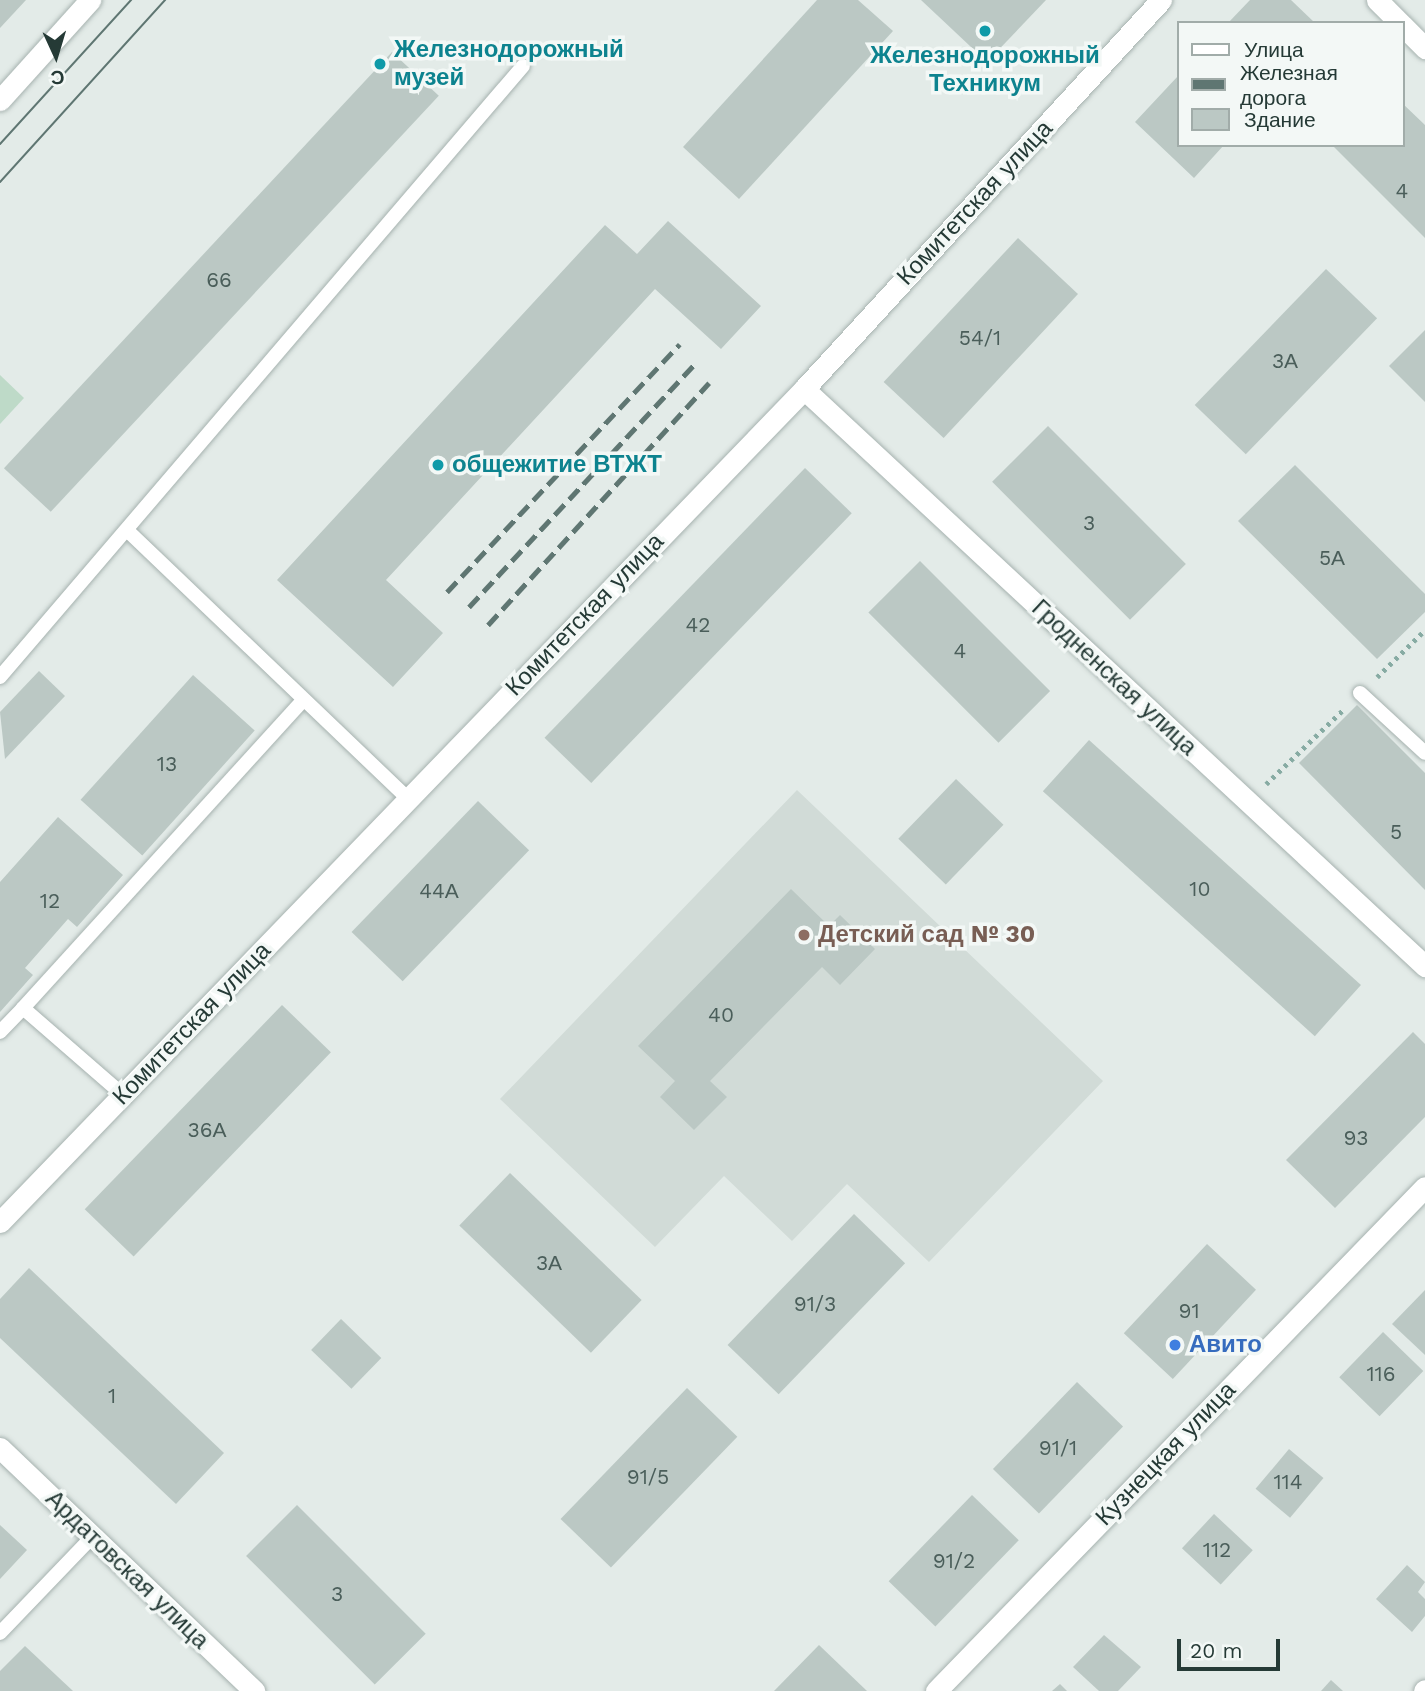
<!DOCTYPE html>
<html>
<head>
<meta charset="utf-8">
<style>
	body { margin:0 }
	#map { position:relative; width:1425px; height:1691px; overflow:hidden; background:#e3ebe8; font-family:"Work Sans",sans-serif }
	div>[style] { position:absolute }
	.built>* { inset:0; background:#d1dbd7 }
	.green>* { inset:0; background:#bedac8 }
	.building>* { inset:0; background:#bbc8c4; transform-origin:0 0 }
	.path>* { height:4.5px; margin-top:-2.25px; transform-origin:0; background:repeating-linear-gradient(90deg,#87aba3 0 3.5px,transparent 0 8.5px) }
	.roads { filter:drop-shadow(0 0 2px #a6b2af) drop-shadow(0 0 2px #a6b2af) }
	.service>* { height:14px; margin:-7px; padding:0 7px; transform-origin:7px; border-radius:7px; background:#fff }
	.minor>* { height:21px; margin:-10.5px; padding:0 10.5px; transform-origin:10.5px; border-radius:10.5px; background:#fff }
	.tertiary>* { height:21px; margin:-10.5px; padding:0 10.5px; transform-origin:10.5px; border-radius:10.5px; background:#fff }
	.tram>* { height:2px; margin:-1px; padding:0 1px; transform-origin:1px; border-radius:1px; background:#5f7672 }
	.rail>* { height:5px; margin-top:-2.5px; transform-origin:0; background:repeating-linear-gradient(90deg,#5f7672 0 14px,transparent 0 21px) }
	.dots>* { width:19px; height:19px; translate:-50% -50%; box-sizing:border-box; border:4px solid #f3f8f6; border-radius:50% }
	span { translate:-50% -50%; white-space:nowrap; text-align:center; line-height:1.15; -webkit-text-stroke:7px #f3f8f6; paint-order:stroke }
	.number-label { font-size:21px; color:#4a5e5a }
	.number-label span { -webkit-text-stroke-width:0 }
	.culture-label { font-size:24px; color:#0d838f; font-weight:700 }
	.left { translate:0 -50%; text-align:left }
	.street-label { font-size:24px; color:#253a36 }
	.education-label { font-size:24px; color:#785e54; font-weight:700 }
	.shop-label { font-size:24px; color:#366cbe; font-weight:700 }
	.legend { position:absolute; left:1177px; top:21px; width:228px; height:126px; box-sizing:border-box; background:#f3f8f6; border:2px solid #a1aca9; margin:0; padding:9px 12px; list-style:none; font-size:21px; color:#253a36 }
	.legend li { display:flex; align-items:center; gap:14px; height:35px }
	.legend b { width:35px; border:2px solid #a1aca9 }
	.north { position:absolute; left:21px; top:21px; width:70px; height:70px; -webkit-text-stroke:5px #f3f8f6; paint-order:stroke; rotate:176deg; font-size:19px; font-weight:700; line-height:28px; text-align:center; color:#253a36 }
	.north::after { content:''; display:block; margin:auto; width:24px; height:32px; background:#253a36; clip-path:polygon(50% 0,100% 100%,50% 72%,0 100%) }
	.scale { position:absolute; left:1177px; top:1639px; width:103px; height:32px; box-sizing:border-box; border:4px solid #253a36; border-top:0; padding-left:9px; font-size:21px; line-height:24px; white-space:nowrap; color:#253a36; -webkit-text-stroke:5px #f3f8f6; paint-order:stroke }
</style>
</head>
<body>
<div id="map">
	<div class="built">
		<i style="clip-path:polygon(797px 790px,1103px 1081px,929px 1262px,847px 1184px,792px 1241px,724px 1176px,655px 1247px,500px 1099px)"></i>
	</div>
	<div class="green">
		<i style="clip-path:polygon(0 375px,24px 398px,0 424px)"></i>
	</div>
	<div class="building">
		<i style="clip-path:polygon(0 0,26px 0,0 28px)"></i>
		<i style="clip-path:polygon(817px 0,858px 0,893px 31px,739px 199px,683px 147px)"></i>
		<i style="clip-path:polygon(921px 0,1046px 0,987px 62px)"></i>
		<i style="clip-path:polygon(1250px 0,1291px 0,1315px 23px,1228px 23px)"></i>
		<i style="left:392px;top:52px;width:64px;height:569px;rotate:43deg"></i>
		<i style="clip-path:polygon(1178px 76px,1178px 145px,1224px 145px,1194px 178px,1135px 122px)"></i>
		<i style="clip-path:polygon(1402px 103px,1425px 125px,1425px 238px,1332px 145px,1402px 145px)"></i>
		<i style="clip-path:polygon(668px 221px,761px 306px,721px 349px,655px 289px,386px 580px,443px 633px,393px 687px,277px 580px,605px 225px,637px 254px)"></i>
		<i style="left:1018px;top:238px;width:82px;height:197px;rotate:43deg"></i>
		<i style="left:1326px;top:269px;width:71px;height:189px;rotate:44deg"></i>
		<i style="clip-path:polygon(1425px 330px,1425px 402px,1389px 366px)"></i>
		<i style="left:1048px;top:426px;width:195px;height:79px;rotate:45deg"></i>
		<i style="clip-path:polygon(1295px 465px,1425px 594px,1425px 612px,1377px 659px,1238px 521px)"></i>
		<i style="left:805px;top:468px;width:65px;height:375px;rotate:44deg"></i>
		<i style="left:920px;top:561px;width:184px;height:73px;rotate:45deg"></i>
		<i style="clip-path:polygon(39px 671px,65px 696px,5px 759px,0 712px)"></i>
		<i style="left:193px;top:675px;width:83px;height:168px;rotate:42deg"></i>
		<i style="clip-path:polygon(1357px 705px,1425px 773px,1425px 890px,1299px 763px)"></i>
		<i style="left:1089px;top:740px;width:366px;height:69px;rotate:42deg"></i>
		<i style="left:956px;top:779px;width:66px;height:83px;rotate:44deg"></i>
		<i style="left:478px;top:801px;width:71px;height:182px;rotate:44deg"></i>
		<i style="clip-path:polygon(58px 817px,123px 875px,77px 927px,68px 919px,25px 968px,33px 975px,0 1012px,0 882px)"></i>
		<i style="clip-path:polygon(791px 889px,829px 926px,840px 915px,875px 949px,840px 985px,822px 967px,710px 1081px,727px 1097px,694px 1130px,660px 1097px,675px 1081px,638px 1046px)"></i>
		<i style="left:282px;top:1005px;width:68px;height:284px;rotate:44deg"></i>
		<i style="clip-path:polygon(1413px 1032px,1425px 1044px,1425px 1117px,1335px 1208px,1286px 1160px)"></i>
		<i style="left:510px;top:1173px;width:183px;height:73px;rotate:44deg"></i>
		<i style="left:854px;top:1214px;width:71px;height:182px;rotate:44deg"></i>
		<i style="left:1207px;top:1244px;width:67px;height:122px;rotate:43deg"></i>
		<i style="clip-path:polygon(29px 1268px,224px 1453px,176px 1504px,0 1338px,0 1299px)"></i>
		<i style="clip-path:polygon(1425px 1290px,1425px 1355px,1392px 1324px)"></i>
		<i style="left:341px;top:1319px;width:56px;height:43px;rotate:44deg"></i>
		<i style="left:1383px;top:1332px;width:56px;height:63px;rotate:44deg"></i>
		<i style="left:1077px;top:1382px;width:64px;height:121px;rotate:44deg"></i>
		<i style="left:687px;top:1388px;width:70px;height:182px;rotate:44deg"></i>
		<i style="left:1289px;top:1449px;width:45px;height:52px;rotate:40deg"></i>
		<i style="left:972px;top:1495px;width:65px;height:120px;rotate:44deg"></i>
		<i style="left:297px;top:1505px;width:182px;height:72px;rotate:45deg"></i>
		<i style="left:1214px;top:1514px;width:53px;height:47px;rotate:43deg"></i>
		<i style="clip-path:polygon(0 1525px,27px 1550px,0 1579px)"></i>
		<i style="clip-path:polygon(1407px 1565px,1425px 1582px,1418px 1592px,1425px 1599px,1425px 1616px,1412px 1632px,1376px 1599px)"></i>
		<i style="clip-path:polygon(1104px 1635px,1141px 1667px,1118px 1691px,1099px 1691px,1073px 1667px)"></i>
		<i style="clip-path:polygon(819px 1645px,867px 1691px,774px 1691px)"></i>
		<i style="clip-path:polygon(25px 1646px,73px 1691px,0 1691px,0 1671px)"></i>
		<i style="clip-path:polygon(1331px 1680px,1343px 1691px,1321px 1691px)"></i>
		<i style="clip-path:polygon(1060px 1684px,1067px 1691px,1052px 1691px)"></i>
	</div>
	<div class="path">
		<i style="left:1377px;top:677px;width:67px;rotate:-44.4deg"></i>
		<i style="left:1266px;top:784px;width:107px;rotate:-43.9deg"></i>
	</div>
	<div class="roads">
		<div class="service">
			<i style="left:130px;top:533px;width:385px;rotate:43.7deg"></i>
			<i style="left:0;top:677px;width:804px;rotate:-49.44deg"></i>
			<i style="left:1360px;top:693px;width:88px;rotate:42.7deg"></i>
			<i style="left:23px;top:1008px;width:416px;rotate:-47.7deg"></i>
			<i style="left:0;top:1032px;width:33px;rotate:-46deg"></i>
			<i style="left:23px;top:1008px;width:133px;rotate:41deg"></i>
			<i style="left:0;top:1633px;width:133px;rotate:-46.2deg"></i>
		</div>
		<div class="minor">
			<i style="left:1377px;top:0;width:33px;rotate:45deg"></i>
			<i style="left:1402px;top:25px;width:33px;rotate:45deg"></i>
			<i style="left:0;top:100px;width:135px;rotate:-48deg"></i>
			<i style="left:804px;top:389px;width:848px;rotate:42.9deg"></i>
			<i style="left:0;top:1222px;width:1158px;rotate:-46.01deg"></i>
			<i style="left:804px;top:389px;width:528px;rotate:-47.46deg"></i>
			<i style="left:0;top:1448px;width:352px;rotate:43.7deg"></i>
			<i style="left:1424px;top:1691px;width:1px;rotate:-45deg"></i>
		</div>
		<div class="tertiary">
			<i style="left:936px;top:1691px;width:702px;rotate:-45.87deg"></i>
		</div>
	</div>
	<div class="tram">
		<i style="left:0;top:144px;width:195px;rotate:-47.7deg"></i>
		<i style="left:0;top:182px;width:246px;rotate:-47.8deg"></i>
	</div>
	<div class="rail">
		<i style="left:447px;top:592px;width:340px;rotate:-46.8deg"></i>
		<i style="left:469px;top:607px;width:333px;rotate:-47.1deg"></i>
		<i style="left:488px;top:625px;width:328px;rotate:-47.6deg"></i>
	</div>
	<div class="dots">
		<i style="left:985px;top:31px;background:#0f9aa8"></i>
		<i style="left:380px;top:64px;background:#0f9aa8"></i>
		<i style="left:438px;top:465px;background:#0f9aa8"></i>
		<i style="left:804px;top:935px;background:#8d6e63"></i>
		<i style="left:1175px;top:1345px;background:#3f7fe0"></i>
	</div>
	<div class="number-label">
		<span style="left:1402px;top:191px">4</span>
		<span style="left:219px;top:280px">66</span>
		<span style="left:980px;top:338px">54/1</span>
		<span style="left:1285px;top:361px">3А</span>
		<span style="left:1089px;top:523px">3</span>
		<span style="left:1332px;top:558px">5А</span>
		<span style="left:698px;top:625px">42</span>
		<span style="left:960px;top:651px">4</span>
		<span style="left:167px;top:764px">13</span>
		<span style="left:1396px;top:832px">5</span>
		<span style="left:1200px;top:889px">10</span>
		<span style="left:439px;top:891px">44А</span>
		<span style="left:50px;top:901px">12</span>
		<span style="left:721px;top:1015px">40</span>
		<span style="left:207px;top:1130px">36А</span>
		<span style="left:1356px;top:1138px">93</span>
		<span style="left:549px;top:1263px">3А</span>
		<span style="left:815px;top:1304px">91/3</span>
		<span style="left:1189px;top:1311px">91</span>
		<span style="left:1381px;top:1374px">116</span>
		<span style="left:112px;top:1396px">1</span>
		<span style="left:1058px;top:1448px">91/1</span>
		<span style="left:648px;top:1477px">91/5</span>
		<span style="left:1288px;top:1482px">114</span>
		<span style="left:1217px;top:1550px">112</span>
		<span style="left:954px;top:1561px">91/2</span>
		<span style="left:337px;top:1594px">3</span>
	</div>
	<div class="culture-label">
		<span class="left" style="left:394px;top:64px">Железнодорожный<br>музей</span>
		<span style="left:985px;top:70px">Железнодорожный<br>Техникум</span>
		<span class="left" style="left:452px;top:465px">общежитие ВТЖТ</span>
	</div>
	<div class="street-label">
		<span style="left:975px;top:203px;rotate:-47deg">Комитетская улица</span>
		<span style="left:585px;top:615px;rotate:-46deg">Комитетская улица</span>
		<span style="left:1114px;top:678px;rotate:43deg">Гродненская улица</span>
		<span style="left:192px;top:1024px;rotate:-46deg">Комитетская улица</span>
		<span style="left:1166px;top:1454px;rotate:-46deg">Кузнецкая улица</span>
		<span style="left:127px;top:1570px;rotate:44deg">Ардатовская улица</span>
	</div>
	<div class="education-label">
		<span class="left" style="left:818px;top:935px">Детский сад № 30</span>
	</div>
	<div class="shop-label">
		<span class="left" style="left:1189px;top:1345px">Авито</span>
	</div>
	<ul class="legend">
	<li><b style="height:9px;background:#fff"></b>Улица</li>
	<li><b style="height:9px;background:#5f7672"></b>Железная дорога</li>
	<li><b style="height:19px;background:#bbc8c4"></b>Здание</li>
	</ul>
	<div class="north">С</div>
	<div class="scale">20 m</div>
</div>
</body>
</html>
